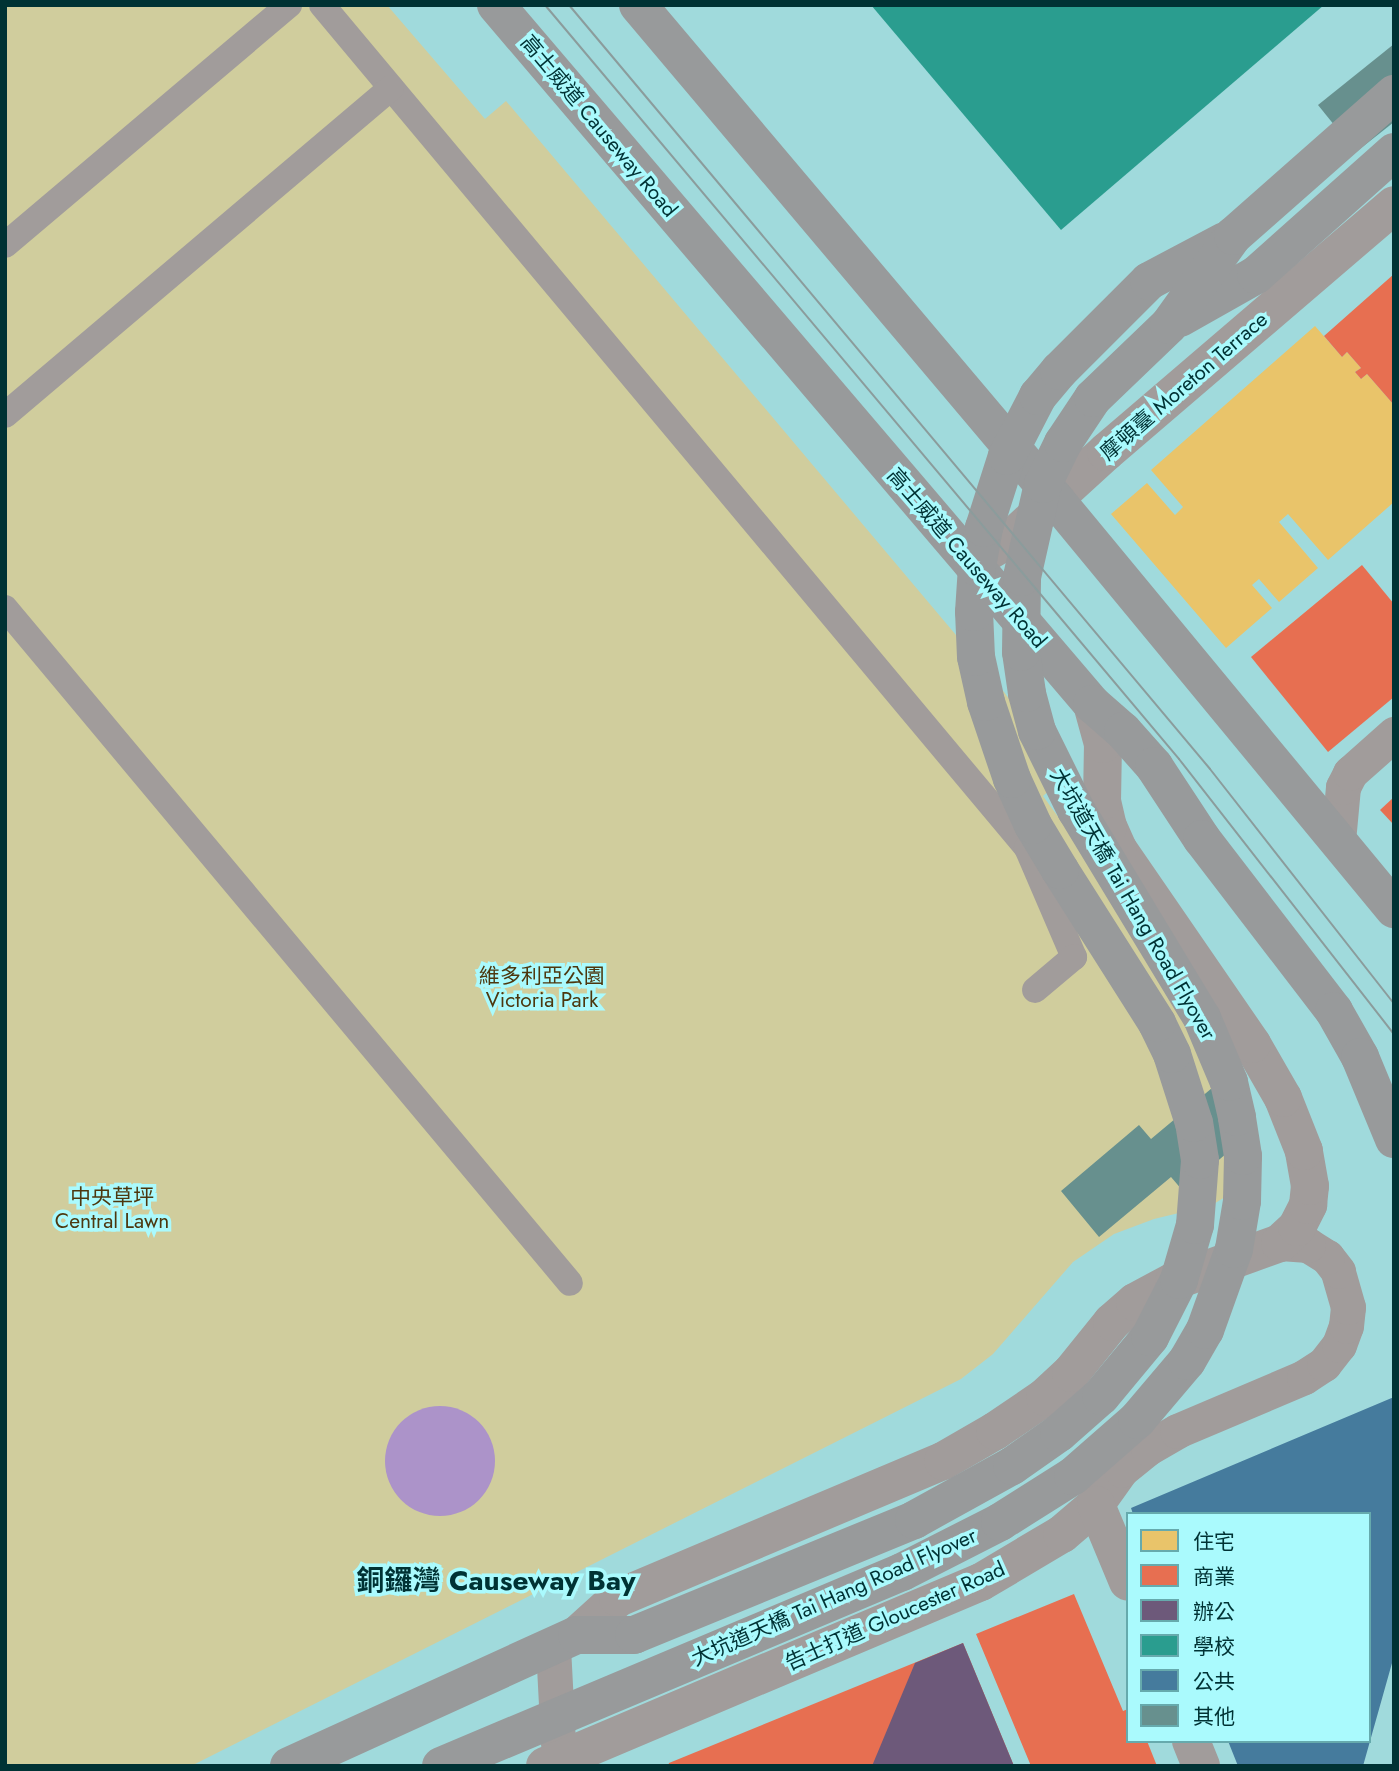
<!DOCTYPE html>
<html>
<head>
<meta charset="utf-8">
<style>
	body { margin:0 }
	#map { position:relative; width:1399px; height:1771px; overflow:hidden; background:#a0dadc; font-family:Jost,"Noto Sans TC",sans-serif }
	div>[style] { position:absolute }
	.green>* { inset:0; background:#d0cd9d }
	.water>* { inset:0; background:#ac93c9 }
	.round { border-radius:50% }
	.homes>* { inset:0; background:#e9c46a }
	.shops>* { inset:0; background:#e76f51 }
	.offices>* { inset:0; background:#6d597a }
	.schools>* { inset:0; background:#2a9d8f }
	.public>* { inset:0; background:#457b9d }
	.building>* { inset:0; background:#67908e }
	.pedestrian>* { height:26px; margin:-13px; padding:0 13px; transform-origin:13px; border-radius:13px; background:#a19c9b }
	.minor>* { height:35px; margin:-17.5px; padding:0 17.5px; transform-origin:17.5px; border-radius:17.5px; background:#a19c9b }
	.tertiary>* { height:38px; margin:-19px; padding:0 19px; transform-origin:19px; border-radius:19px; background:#a19c9b }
	.secondary>* { height:38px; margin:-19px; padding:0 19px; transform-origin:19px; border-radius:19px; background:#989a9b }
	.tram>* { height:2px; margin:-1px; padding:0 1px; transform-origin:1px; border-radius:1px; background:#8b9c9c }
	span { translate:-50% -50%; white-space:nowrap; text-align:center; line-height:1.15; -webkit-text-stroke:7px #aafafd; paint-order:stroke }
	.street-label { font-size:21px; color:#003234 }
	.park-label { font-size:21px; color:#4d370e }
	.district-label { font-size:28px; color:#003234; font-weight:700 }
	.frame { position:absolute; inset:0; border:7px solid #003234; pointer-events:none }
	.legend { position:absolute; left:1126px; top:1512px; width:245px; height:231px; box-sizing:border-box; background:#aafafd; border:2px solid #66aaad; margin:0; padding:9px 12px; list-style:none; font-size:21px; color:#003234 }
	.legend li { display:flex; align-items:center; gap:14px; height:35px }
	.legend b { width:35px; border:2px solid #66aaad }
</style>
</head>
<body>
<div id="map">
	<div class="green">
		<i style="clip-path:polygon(5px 5px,387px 5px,485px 119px,506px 101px,1004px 692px,1066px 776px,1043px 796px,1168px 968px,1254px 1118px,1235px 1191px,1212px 1205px,1154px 1219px,1114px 1234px,1073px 1262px,993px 1354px,961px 1379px,191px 1766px,5px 1766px)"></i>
	</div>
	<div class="water">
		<i class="round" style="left:385px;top:1406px;width:110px;height:110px"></i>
	</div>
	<div class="homes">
		<i style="clip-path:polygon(1315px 326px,1342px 357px,1347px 352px,1361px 368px,1355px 372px,1361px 379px,1367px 374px,1394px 405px,1394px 502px,1328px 560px,1288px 514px,1279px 522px,1318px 568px,1279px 602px,1259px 579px,1252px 585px,1272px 608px,1226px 648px,1111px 514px,1147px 483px,1175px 515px,1183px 507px,1151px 470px)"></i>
		<i style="clip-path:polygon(1373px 583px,1394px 608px,1394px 695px,1348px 733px,1272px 640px,1336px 587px,1349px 603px)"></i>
	</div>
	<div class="shops">
		<i style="clip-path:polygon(1394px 274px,1394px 405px,1367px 374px,1361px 379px,1355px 372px,1361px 368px,1347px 352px,1342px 357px,1324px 336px)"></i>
		<i style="clip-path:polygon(1362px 565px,1394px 604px,1394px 697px,1328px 752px,1251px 657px)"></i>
		<i style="clip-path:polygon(1394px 797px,1394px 825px,1380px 810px)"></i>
		<i style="clip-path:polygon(1074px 1594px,1123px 1711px,1128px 1709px,1128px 1741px,1147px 1741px,1157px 1766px,1031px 1766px,976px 1634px)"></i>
		<i style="clip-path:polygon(963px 1643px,1014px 1766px,668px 1766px,669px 1763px)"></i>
	</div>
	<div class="offices">
		<i style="clip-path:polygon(963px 1643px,1014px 1766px,872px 1766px,915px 1663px)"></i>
	</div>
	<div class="schools">
		<i style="clip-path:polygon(871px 5px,1324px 5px,1061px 230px)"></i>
	</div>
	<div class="public">
		<i style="clip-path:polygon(1394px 1397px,1394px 1656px,1363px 1766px,1238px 1766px,1228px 1741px,1369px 1741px,1369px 1514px,1133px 1514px,1131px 1508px)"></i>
	</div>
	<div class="building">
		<i style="clip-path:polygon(1394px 44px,1394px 122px,1356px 152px,1318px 105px)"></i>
		<i style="clip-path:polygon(1212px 1088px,1250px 1133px,1183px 1191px,1171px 1177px,1099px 1237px,1061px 1191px,1139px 1125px,1151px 1139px)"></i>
	</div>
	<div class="pedestrian">
		<i style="left:322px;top:5px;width:1099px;rotate:50.09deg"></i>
		<i style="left:1027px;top:848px;width:119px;rotate:66.7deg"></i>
		<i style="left:1074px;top:957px;width:51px;rotate:139.8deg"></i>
		<i style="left:5px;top:245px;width:372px;rotate:-40.2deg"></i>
		<i style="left:5px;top:415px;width:506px;rotate:-40.27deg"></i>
		<i style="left:5px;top:608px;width:880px;rotate:50.07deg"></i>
	</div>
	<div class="minor">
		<i style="left:1338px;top:841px;width:54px;rotate:-84.7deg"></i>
		<i style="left:1343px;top:787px;width:16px;rotate:-63deg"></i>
		<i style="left:1350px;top:773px;width:59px;rotate:-41.6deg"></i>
		<i style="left:1096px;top:1505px;width:43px;rotate:-54.5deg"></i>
		<i style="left:1121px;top:1470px;width:35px;rotate:-39deg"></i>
		<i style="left:1148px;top:1448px;width:34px;rotate:-30deg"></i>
		<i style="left:1177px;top:1431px;width:138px;rotate:-23deg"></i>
		<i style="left:1304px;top:1377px;width:24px;rotate:-33deg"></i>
		<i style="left:1324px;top:1364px;width:24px;rotate:-52deg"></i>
		<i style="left:1339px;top:1345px;width:20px;rotate:-70deg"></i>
		<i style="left:1346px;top:1326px;width:19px;rotate:-84deg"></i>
		<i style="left:1348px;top:1307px;width:37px;rotate:-106deg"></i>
		<i style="left:1338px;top:1271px;width:18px;rotate:-128deg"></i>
		<i style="left:1327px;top:1257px;width:22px;rotate:-148deg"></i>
		<i style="left:1308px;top:1245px;width:28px;rotate:-176deg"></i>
		<i style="left:553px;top:1647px;width:97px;rotate:87deg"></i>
	</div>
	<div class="tertiary">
		<i style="left:971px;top:562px;width:50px;rotate:-31.2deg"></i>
		<i style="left:1014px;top:536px;width:125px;rotate:-42.4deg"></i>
		<i style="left:1106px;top:452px;width:379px;rotate:-40.6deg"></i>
		<i style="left:577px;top:1635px;width:55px;rotate:-42.1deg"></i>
		<i style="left:618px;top:1598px;width:353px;rotate:-22.9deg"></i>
		<i style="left:943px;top:1461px;width:60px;rotate:-30deg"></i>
		<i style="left:995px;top:1431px;width:60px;rotate:-34.2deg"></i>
		<i style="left:1045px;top:1397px;width:35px;rotate:-43deg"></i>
		<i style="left:1071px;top:1373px;width:65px;rotate:-51.2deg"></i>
		<i style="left:1112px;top:1322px;width:30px;rotate:-41deg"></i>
		<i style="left:1135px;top:1302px;width:44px;rotate:-28.3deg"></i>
		<i style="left:1174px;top:1281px;width:113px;rotate:-19.7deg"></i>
		<i style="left:1280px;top:1243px;width:23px;rotate:-43deg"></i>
		<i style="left:1297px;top:1227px;width:25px;rotate:-63deg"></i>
		<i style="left:1308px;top:1205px;width:19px;rotate:-84deg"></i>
		<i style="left:1310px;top:1186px;width:36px;rotate:-100deg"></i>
		<i style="left:1304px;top:1151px;width:57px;rotate:-111.6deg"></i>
		<i style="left:1283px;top:1098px;width:62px;rotate:-119.9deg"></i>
		<i style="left:1252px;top:1044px;width:237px;rotate:-124.5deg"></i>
		<i style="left:1118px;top:849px;width:24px;rotate:-114deg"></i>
		<i style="left:1108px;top:827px;width:27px;rotate:-103deg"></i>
		<i style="left:1102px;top:801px;width:57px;rotate:-89deg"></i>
		<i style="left:1103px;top:744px;width:41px;rotate:-105.4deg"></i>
		<i style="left:1191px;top:1741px;width:27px;rotate:68deg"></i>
		<i style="left:545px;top:1766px;width:473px;rotate:-22.9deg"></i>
		<i style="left:981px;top:1582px;width:94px;rotate:-30.7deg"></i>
		<i style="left:1062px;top:1534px;width:45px;rotate:-40.5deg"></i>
		<i style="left:1096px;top:1505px;width:83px;rotate:67.4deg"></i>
	</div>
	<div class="secondary">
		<i style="left:496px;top:5px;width:919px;rotate:49.55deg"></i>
		<i style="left:1092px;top:704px;width:41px;rotate:41.1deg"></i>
		<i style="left:1123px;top:731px;width:47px;rotate:48.5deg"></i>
		<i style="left:1154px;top:766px;width:87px;rotate:56.7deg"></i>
		<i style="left:1202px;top:839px;width:217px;rotate:52.5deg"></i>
		<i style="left:1334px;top:1011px;width:53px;rotate:60.5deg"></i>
		<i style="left:1360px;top:1057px;width:89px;rotate:67.5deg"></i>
		<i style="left:638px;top:5px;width:648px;rotate:49.82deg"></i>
		<i style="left:1056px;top:500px;width:531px;rotate:50.43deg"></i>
		<i style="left:1180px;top:318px;width:87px;rotate:-29.5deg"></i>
		<i style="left:1256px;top:275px;width:185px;rotate:-41.7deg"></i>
		<i style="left:289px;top:1766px;width:316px;rotate:-24.5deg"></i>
		<i style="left:577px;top:1635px;width:57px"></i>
		<i style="left:634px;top:1635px;width:303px;rotate:-22.3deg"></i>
		<i style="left:914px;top:1520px;width:112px;rotate:-28.9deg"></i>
		<i style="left:1012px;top:1466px;width:57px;rotate:-35.1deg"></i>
		<i style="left:1059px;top:1433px;width:56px;rotate:-41.4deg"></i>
		<i style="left:1101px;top:1396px;width:77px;rotate:-50.3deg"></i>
		<i style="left:1150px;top:1337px;width:64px;rotate:-63deg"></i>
		<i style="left:1179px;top:1280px;width:57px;rotate:-73.8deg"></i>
		<i style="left:1195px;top:1225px;width:65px;rotate:-85.6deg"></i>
		<i style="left:1200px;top:1160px;width:37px;rotate:-99deg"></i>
		<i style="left:1194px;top:1123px;width:72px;rotate:-107.7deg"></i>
		<i style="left:1172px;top:1054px;width:34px;rotate:-116deg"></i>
		<i style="left:1157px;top:1023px;width:181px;rotate:-122.4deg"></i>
		<i style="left:1060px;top:870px;width:52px;rotate:-121deg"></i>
		<i style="left:1033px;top:825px;width:51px;rotate:-114.5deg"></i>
		<i style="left:1012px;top:779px;width:81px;rotate:-108.7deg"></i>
		<i style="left:986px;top:702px;width:46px;rotate:-102.5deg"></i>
		<i style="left:976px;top:657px;width:45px;rotate:-92.5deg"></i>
		<i style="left:974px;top:612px;width:45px;rotate:-86.2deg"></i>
		<i style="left:977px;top:567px;width:40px;rotate:-80deg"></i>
		<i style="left:984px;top:528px;width:76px;rotate:-72.3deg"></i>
		<i style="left:1007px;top:456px;width:68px;rotate:-62.7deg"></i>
		<i style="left:1038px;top:396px;width:33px;rotate:-50deg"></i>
		<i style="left:1059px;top:371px;width:127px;rotate:-45deg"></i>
		<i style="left:1149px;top:281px;width:86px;rotate:-27.8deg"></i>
		<i style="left:441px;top:1766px;width:500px;rotate:-22.82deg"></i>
		<i style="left:902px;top:1572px;width:110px;rotate:-27deg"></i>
		<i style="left:1000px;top:1522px;width:86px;rotate:-32.2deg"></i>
		<i style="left:1073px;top:1476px;width:85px;rotate:-41.2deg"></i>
		<i style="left:1137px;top:1420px;width:77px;rotate:-49.7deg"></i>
		<i style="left:1187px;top:1361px;width:36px;rotate:-60deg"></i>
		<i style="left:1205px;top:1330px;width:86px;rotate:-70.3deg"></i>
		<i style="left:1234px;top:1249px;width:49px;rotate:-80.5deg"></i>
		<i style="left:1242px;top:1201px;width:45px;rotate:-88.7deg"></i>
		<i style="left:1243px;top:1156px;width:39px;rotate:-99deg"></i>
		<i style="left:1237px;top:1117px;width:36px;rotate:-103deg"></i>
		<i style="left:1229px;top:1082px;width:69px;rotate:-112.9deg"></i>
		<i style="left:1202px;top:1018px;width:243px;rotate:-121.2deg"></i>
		<i style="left:1076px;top:810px;width:88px;rotate:-116.3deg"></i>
		<i style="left:1037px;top:731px;width:39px;rotate:-105deg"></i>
		<i style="left:1027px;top:693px;width:41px;rotate:-98.3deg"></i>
		<i style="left:1021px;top:652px;width:75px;rotate:-89.2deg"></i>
		<i style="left:1022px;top:577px;width:95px;rotate:-77.3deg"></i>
		<i style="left:1043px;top:484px;width:46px;rotate:-64deg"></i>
		<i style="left:1063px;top:443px;width:54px;rotate:-56.3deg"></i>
		<i style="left:1093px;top:398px;width:105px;rotate:-43.8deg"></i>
		<i style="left:1169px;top:325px;width:110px;rotate:-54.3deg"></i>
		<i style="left:1233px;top:236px;width:215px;rotate:-41.4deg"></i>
	</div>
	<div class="tram">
		<i style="left:545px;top:5px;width:985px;rotate:49.94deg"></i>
		<i style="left:1179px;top:759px;width:349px;rotate:52deg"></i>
		<i style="left:569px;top:5px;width:997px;rotate:50deg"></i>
		<i style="left:1210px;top:769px;width:298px;rotate:51.9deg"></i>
	</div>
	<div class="street-label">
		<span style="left:599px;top:126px;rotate:50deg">高士威道 Causeway Road</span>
		<span style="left:1184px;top:386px;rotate:-41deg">摩頓臺 Moreton Terrace</span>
		<span style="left:967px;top:558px;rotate:49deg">高士威道 Causeway Road</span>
		<span style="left:1133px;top:904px;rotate:60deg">大坑道天橋 Tai Hang Road Flyover</span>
		<span style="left:834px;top:1597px;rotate:-24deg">大坑道天橋 Tai Hang Road Flyover</span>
		<span style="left:895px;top:1616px;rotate:-24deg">告士打道 Gloucester Road</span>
	</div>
	<div class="park-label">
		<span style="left:542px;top:988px">維多利亞公園<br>Victoria Park</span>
		<span style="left:112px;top:1209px">中央草坪<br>Central Lawn</span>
	</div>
	<div class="district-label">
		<span style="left:496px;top:1581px">銅鑼灣 Causeway Bay</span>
	</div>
	<div class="frame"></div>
	<ul class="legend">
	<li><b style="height:19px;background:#e9c46a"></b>住宅</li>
	<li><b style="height:19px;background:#e76f51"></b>商業</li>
	<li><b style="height:19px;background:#6d597a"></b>辦公</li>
	<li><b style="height:19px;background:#2a9d8f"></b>學校</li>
	<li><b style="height:19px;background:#457b9d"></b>公共</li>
	<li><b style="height:19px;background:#67908e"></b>其他</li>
	</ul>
</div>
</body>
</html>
